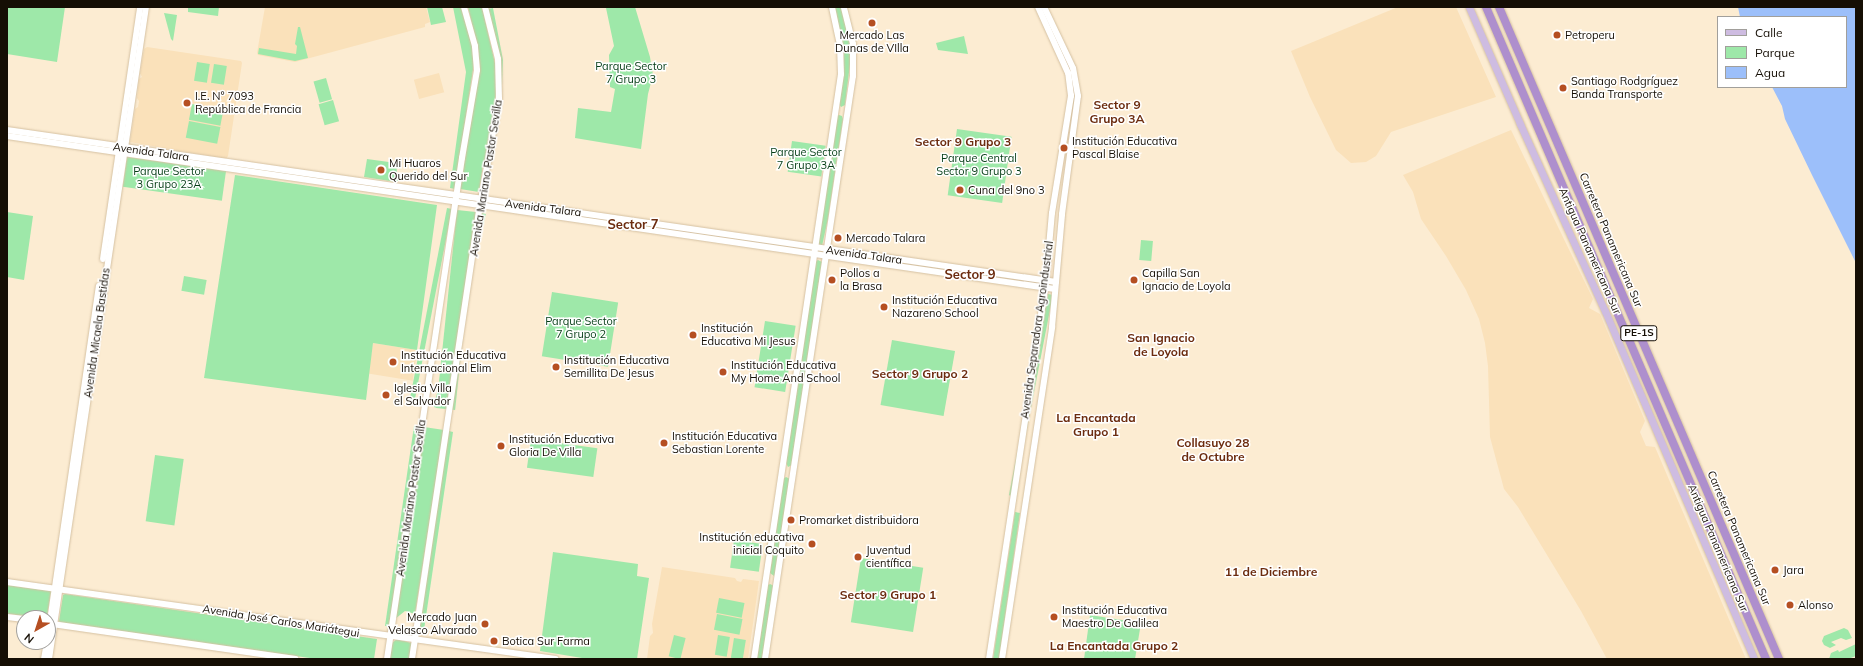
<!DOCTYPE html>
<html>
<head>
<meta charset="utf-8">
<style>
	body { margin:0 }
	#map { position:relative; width:1863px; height:666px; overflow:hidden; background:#fcecd2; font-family:Mulish,sans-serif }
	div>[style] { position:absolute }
	.built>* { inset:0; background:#fae1ba; transform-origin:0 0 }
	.green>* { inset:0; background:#9ee8a9; transform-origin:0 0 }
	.water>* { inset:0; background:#9cbffa }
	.roads { filter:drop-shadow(0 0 1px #d5c1a2) drop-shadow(0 0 1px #d5c1a2) }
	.secondary>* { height:6px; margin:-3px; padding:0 3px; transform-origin:3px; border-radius:3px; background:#fff }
	.primary>* { height:7px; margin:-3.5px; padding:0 3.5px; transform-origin:3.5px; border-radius:3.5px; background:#cebce1 }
	.highway>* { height:8px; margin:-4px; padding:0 4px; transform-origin:4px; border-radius:4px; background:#ae8fcd }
	.dots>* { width:11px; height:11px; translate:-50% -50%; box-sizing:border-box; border:2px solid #fff; border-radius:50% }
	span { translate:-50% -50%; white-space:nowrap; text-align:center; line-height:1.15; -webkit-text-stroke:3px #fff; paint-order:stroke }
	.shield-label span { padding:1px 3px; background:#fff; border:1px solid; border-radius:3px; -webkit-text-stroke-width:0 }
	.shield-label { font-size:10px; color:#150e04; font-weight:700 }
	.poi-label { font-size:11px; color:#150e04 }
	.left { translate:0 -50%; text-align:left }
	.right { translate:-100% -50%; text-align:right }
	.park-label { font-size:11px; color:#033c14 }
	.street-label { font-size:11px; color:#150e04 }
	.neighbourhood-label { font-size:12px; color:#6c2c0f; font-weight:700 }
	.quarter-label { font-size:13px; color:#6c2c0f; font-weight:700 }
	.frame { position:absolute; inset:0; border:8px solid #150e04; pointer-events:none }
	.legend { position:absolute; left:1717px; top:16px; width:130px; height:72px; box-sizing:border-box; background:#fff; border:1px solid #a19f9b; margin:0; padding:5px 7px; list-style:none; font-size:12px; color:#150e04 }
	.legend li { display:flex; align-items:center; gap:8px; height:20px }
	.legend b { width:20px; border:1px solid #a19f9b }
	.north { position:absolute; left:16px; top:610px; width:40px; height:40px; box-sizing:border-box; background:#fff; border:1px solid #a19f9b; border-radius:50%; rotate:219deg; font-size:11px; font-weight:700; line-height:16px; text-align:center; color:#150e04 }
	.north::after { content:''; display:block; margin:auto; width:14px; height:18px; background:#b54f22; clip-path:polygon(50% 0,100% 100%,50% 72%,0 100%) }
</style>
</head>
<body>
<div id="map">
	<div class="built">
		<i style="clip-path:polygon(265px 7px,426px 7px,430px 22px,425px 24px,425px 27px,295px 62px,258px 55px,257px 53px)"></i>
		<i style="clip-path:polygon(1398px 7px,1456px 7px,1496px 97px,1391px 132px,1376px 156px,1366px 162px,1351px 163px,1336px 150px,1310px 97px,1291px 51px)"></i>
		<i style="clip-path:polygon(147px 47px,241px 61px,242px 63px,228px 156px,226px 159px,130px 142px,135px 109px,138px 107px,139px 101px,137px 98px,139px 79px,142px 77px,140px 73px,144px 49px)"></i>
		<i style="left:439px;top:73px;width:20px;height:26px;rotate:75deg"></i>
		<i style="clip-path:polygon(1511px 130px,1593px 299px,1589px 308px,1600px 314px,1645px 421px,1640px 432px,1646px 446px,1655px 447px,1746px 659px,1607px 659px,1581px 611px,1518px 507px,1504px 489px,1490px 437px,1488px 366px,1485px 343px,1479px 319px,1466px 290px,1446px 256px,1421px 219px,1413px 192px,1403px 175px)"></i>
		<i style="left:373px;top:343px;width:45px;height:31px;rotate:9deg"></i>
		<i style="clip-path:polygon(662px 567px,735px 578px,737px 581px,741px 582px,743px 579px,759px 581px,748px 659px,647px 659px,650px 636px,653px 633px,652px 624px)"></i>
	</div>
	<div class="green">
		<i style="clip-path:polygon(7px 7px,65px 7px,57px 62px,7px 54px)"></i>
		<i style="clip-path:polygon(188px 7px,219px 7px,218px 16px,188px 12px)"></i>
		<i style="clip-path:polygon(427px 7px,442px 7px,446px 22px,431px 25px)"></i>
		<i style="clip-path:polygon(453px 7px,463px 7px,473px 46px,474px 63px,455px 189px,450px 188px,466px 72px)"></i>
		<i style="clip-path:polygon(468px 7px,482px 7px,497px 72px,496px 93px,488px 151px,483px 165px,479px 192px,460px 189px,480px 66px,478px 50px)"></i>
		<i style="clip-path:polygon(609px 7px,635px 7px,650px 57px,653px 75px,648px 94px,641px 149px,575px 138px,578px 108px,611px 112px,615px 89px,610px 87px,609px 55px,614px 46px,606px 8px)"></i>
		<i style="clip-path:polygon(835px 7px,842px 7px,850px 40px,851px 56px,845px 105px,841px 107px,839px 104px,844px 53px)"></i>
		<i style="clip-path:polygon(493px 8px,503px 60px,501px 110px,501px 73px,488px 9px)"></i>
		<i style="clip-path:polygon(164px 13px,177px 15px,173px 41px,171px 39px)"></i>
		<i style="clip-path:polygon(298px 27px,300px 27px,308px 58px,295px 61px,258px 54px,259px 48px,296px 54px,297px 46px,295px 44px)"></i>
		<i style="clip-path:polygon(964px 36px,968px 54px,938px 50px,936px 43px)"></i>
		<i style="left:197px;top:62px;width:13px;height:19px;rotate:9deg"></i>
		<i style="left:214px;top:64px;width:13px;height:19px;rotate:9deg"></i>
		<i style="left:326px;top:78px;width:22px;height:13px;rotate:74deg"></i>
		<i style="left:333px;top:100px;width:22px;height:15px;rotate:74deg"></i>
		<i style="left:192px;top:104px;width:32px;height:16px;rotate:11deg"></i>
		<i style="clip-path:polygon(839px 115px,842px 116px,843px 119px,828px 219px,822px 246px,819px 245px,818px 243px,837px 116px)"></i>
		<i style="left:189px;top:121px;width:32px;height:17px;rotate:11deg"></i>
		<i style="left:957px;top:129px;width:55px;height:67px;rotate:8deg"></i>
		<i style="left:792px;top:141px;width:34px;height:31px;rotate:8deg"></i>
		<i style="left:127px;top:157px;width:100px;height:30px;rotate:8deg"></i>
		<i style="clip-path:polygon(367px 159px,396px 163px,398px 181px,396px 182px,364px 177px)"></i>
		<i style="clip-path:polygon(235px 175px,437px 205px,417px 350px,373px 343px,366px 400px,204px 378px)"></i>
		<i style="left:447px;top:208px;width:5px;height:200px;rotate:11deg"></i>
		<i style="left:457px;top:210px;width:19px;height:199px;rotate:6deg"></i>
		<i style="clip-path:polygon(7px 212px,33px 216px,24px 280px,7px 277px)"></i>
		<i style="left:482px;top:213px;width:4px;height:200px;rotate:14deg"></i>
		<i style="left:1141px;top:240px;width:12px;height:20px;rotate:5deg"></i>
		<i style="clip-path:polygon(818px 260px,822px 262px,792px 465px,788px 467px,786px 463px,816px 261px)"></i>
		<i style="left:184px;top:276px;width:23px;height:15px;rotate:10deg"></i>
		<i style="left:552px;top:292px;width:67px;height:65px;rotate:9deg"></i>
		<i style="left:1048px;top:294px;width:5px;height:205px;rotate:11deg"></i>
		<i style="left:765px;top:321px;width:31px;height:67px;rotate:9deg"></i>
		<i style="left:892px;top:340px;width:64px;height:66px;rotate:10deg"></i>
		<i style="clip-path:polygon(414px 426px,420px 426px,389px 626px,385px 626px)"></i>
		<i style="clip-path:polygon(424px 427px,444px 430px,415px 614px,405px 611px,395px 619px)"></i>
		<i style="clip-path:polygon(449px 431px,453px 432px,424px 630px,418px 629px)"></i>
		<i style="left:531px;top:439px;width:67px;height:29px;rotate:8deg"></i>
		<i style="left:155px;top:455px;width:29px;height:67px;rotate:8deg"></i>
		<i style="clip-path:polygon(786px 477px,790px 479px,776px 574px,774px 576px,770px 573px,783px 479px)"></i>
		<i style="clip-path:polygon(1015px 512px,1020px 513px,999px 659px,993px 659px)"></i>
		<i style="left:734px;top:540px;width:29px;height:28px;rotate:8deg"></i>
		<i style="clip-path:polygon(553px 552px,638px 564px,637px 576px,649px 578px,637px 659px,588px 659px,540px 651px)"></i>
		<i style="left:861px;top:558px;width:63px;height:65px;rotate:9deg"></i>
		<i style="clip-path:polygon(770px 584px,774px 586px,763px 659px,757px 659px,768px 585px)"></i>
		<i style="clip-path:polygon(7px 585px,51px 591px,47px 618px,7px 614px)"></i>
		<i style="clip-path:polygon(65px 594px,377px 639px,374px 659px,317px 659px,61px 623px,59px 621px,63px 595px)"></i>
		<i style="left:719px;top:598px;width:26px;height:15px;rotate:11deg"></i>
		<i style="left:717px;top:614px;width:26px;height:16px;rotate:11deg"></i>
		<i style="clip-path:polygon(1090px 615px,1141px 623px,1135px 659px,1084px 659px)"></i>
		<i style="clip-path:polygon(1844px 628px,1848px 630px,1852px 638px,1846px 640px,1841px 638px,1831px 642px,1836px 645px,1830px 648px,1824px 645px,1822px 641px,1824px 636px)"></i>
		<i style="left:674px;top:635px;width:12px;height:22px;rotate:14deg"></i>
		<i style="left:718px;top:635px;width:12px;height:20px;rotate:9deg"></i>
		<i style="left:734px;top:638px;width:12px;height:20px;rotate:9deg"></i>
		<i style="clip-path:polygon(397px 639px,411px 643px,410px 659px,389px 659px,392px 643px)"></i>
		<i style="clip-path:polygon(1856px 644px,1856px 656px,1848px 659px,1829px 659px,1831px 653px,1838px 650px,1839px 652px)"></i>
	</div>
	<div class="water">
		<i style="clip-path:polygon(1738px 7px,1856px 7px,1856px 263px,1812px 175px,1785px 119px,1782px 106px,1772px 87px,1846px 87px,1846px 17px,1740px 17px)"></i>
	</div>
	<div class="roads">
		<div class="secondary">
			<i style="left:7px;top:130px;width:1060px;rotate:8.24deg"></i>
			<i style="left:7px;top:136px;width:1059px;rotate:8.31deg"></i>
			<i style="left:103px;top:259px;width:255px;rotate:-81.6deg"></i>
			<i style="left:7px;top:582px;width:554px;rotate:7.98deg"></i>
			<i style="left:7px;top:617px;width:17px;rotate:7deg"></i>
			<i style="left:52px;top:624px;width:246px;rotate:8.2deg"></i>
			<i style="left:48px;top:635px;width:353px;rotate:-81.7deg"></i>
			<i style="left:44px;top:659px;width:17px;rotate:-80deg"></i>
			<i style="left:49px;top:659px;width:659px;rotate:-81.54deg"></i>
			<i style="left:387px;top:659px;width:507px;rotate:-81.49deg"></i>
			<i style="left:462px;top:158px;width:89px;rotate:-80.3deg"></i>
			<i style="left:477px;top:70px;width:24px;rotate:-95deg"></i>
			<i style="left:475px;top:46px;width:41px;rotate:-105.8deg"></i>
			<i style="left:412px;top:659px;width:464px;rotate:-81.5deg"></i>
			<i style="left:481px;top:200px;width:103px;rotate:-79.9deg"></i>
			<i style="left:499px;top:99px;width:40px;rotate:-91.4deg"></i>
			<i style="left:498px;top:59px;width:54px;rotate:-104deg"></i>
			<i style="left:754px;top:659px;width:591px;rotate:-81.54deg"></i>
			<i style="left:841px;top:74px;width:29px;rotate:-92deg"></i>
			<i style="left:840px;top:45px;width:39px;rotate:-102deg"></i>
			<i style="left:765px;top:659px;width:590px;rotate:-81.42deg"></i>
			<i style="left:853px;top:76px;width:32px;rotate:-90deg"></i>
			<i style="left:853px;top:44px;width:38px;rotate:-104deg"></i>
			<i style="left:989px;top:659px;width:382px;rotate:-81.4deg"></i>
			<i style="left:1046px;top:281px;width:68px;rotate:-85deg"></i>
			<i style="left:1052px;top:213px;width:119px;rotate:-80.8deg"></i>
			<i style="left:1071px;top:96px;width:23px;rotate:-97deg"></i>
			<i style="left:1068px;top:73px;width:72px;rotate:-114.4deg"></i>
			<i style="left:1002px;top:659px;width:336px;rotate:-81.4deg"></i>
			<i style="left:1052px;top:327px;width:113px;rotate:-84.9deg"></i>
			<i style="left:1062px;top:214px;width:119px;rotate:-82.3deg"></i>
			<i style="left:1078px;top:96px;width:28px;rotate:-100deg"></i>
			<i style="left:1073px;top:68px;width:68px;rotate:-115.4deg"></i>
		</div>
		<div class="primary">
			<i style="left:1469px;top:7px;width:128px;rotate:66.4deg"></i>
			<i style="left:1520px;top:124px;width:205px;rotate:65.6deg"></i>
			<i style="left:1605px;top:311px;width:379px;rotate:66.8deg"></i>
		</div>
		<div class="highway">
			<i style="left:1486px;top:7px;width:710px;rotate:66.76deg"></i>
			<i style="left:1499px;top:7px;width:710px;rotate:66.76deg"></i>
		</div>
	</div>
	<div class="dots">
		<i style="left:872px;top:23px;background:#b54f22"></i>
		<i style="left:1557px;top:35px;background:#b54f22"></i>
		<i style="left:1563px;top:88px;background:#b54f22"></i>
		<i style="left:187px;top:103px;background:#b54f22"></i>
		<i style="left:1064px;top:148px;background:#b54f22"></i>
		<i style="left:381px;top:170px;background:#b54f22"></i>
		<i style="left:960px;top:190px;background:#b54f22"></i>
		<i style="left:838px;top:238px;background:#b54f22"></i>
		<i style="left:832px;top:280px;background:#b54f22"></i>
		<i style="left:1134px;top:280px;background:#b54f22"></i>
		<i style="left:884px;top:307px;background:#b54f22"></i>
		<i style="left:693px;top:335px;background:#b54f22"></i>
		<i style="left:393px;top:362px;background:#b54f22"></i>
		<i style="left:556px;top:367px;background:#b54f22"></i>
		<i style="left:723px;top:372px;background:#b54f22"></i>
		<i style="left:386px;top:395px;background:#b54f22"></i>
		<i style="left:664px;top:443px;background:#b54f22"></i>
		<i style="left:501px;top:446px;background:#b54f22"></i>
		<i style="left:791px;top:520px;background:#b54f22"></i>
		<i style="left:812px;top:544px;background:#b54f22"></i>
		<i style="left:858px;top:557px;background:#b54f22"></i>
		<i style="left:1775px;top:570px;background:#b54f22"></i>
		<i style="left:1790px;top:605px;background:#b54f22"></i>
		<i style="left:1054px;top:617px;background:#b54f22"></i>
		<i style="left:485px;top:624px;background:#b54f22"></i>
		<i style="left:494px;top:641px;background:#b54f22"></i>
	</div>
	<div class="shield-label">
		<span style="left:1639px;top:333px">PE-1S</span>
	</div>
	<div class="poi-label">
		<span class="left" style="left:1565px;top:35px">Petroperu</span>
		<span style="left:872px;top:42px">Mercado Las<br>Dunas de VIlla</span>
		<span class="left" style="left:1571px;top:88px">Santiago Rodgríguez<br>Banda Transporte</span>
		<span class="left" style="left:195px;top:103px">I.E. N° 7093<br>República de Francia</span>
		<span class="left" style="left:1072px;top:148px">Institución Educativa<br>Pascal Blaise</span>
		<span class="left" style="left:389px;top:170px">Mi Huaros<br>Querido del Sur</span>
		<span class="left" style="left:968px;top:190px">Cuna del 9no 3</span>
		<span class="left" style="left:846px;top:238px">Mercado Talara</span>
		<span class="left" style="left:840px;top:280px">Pollos a<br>la Brasa</span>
		<span class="left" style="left:1142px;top:280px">Capilla San<br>Ignacio de Loyola</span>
		<span class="left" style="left:892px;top:307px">Institución Educativa<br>Nazareno School</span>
		<span class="left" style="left:701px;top:335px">Institución<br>Educativa Mi Jesus</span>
		<span class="left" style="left:401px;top:362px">Institución Educativa<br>Internacional Elim</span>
		<span class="left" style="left:564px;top:367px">Institución Educativa<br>Semillita De Jesus</span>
		<span class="left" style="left:731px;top:372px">Institución Educativa<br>My Home And School</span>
		<span class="left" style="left:394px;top:395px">Iglesia Villa<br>el Salvador</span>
		<span class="left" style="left:672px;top:443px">Institución Educativa<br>Sebastian Lorente</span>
		<span class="left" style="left:509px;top:446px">Institución Educativa<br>Gloria De Villa</span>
		<span class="left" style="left:799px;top:520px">Promarket distribuidora</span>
		<span class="right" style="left:804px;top:544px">Institución educativa<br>inicial Coquito</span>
		<span class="left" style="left:866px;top:557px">Juventud<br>científica</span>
		<span class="left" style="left:1783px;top:570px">Jara</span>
		<span class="left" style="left:1798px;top:605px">Alonso</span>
		<span class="left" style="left:1062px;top:617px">Institución Educativa<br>Maestro De Galilea</span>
		<span class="right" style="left:477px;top:624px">Mercado Juan<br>Velasco Alvarado</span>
		<span class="left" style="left:502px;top:641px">Botica Sur Farma</span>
	</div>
	<div class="park-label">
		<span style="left:631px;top:73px">Parque Sector<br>7 Grupo 3</span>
		<span style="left:806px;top:159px">Parque Sector<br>7 Grupo 3A</span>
		<span style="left:979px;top:165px">Parque Central<br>Sector 9 Grupo 3</span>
		<span style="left:169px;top:178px">Parque Sector<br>3 Grupo 23A</span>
		<span style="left:581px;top:328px">Parque Sector<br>7 Grupo 2</span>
	</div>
	<div class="street-label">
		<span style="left:151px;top:152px;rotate:8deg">Avenida Talara</span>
		<span style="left:486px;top:178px;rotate:-81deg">Avenida Mariano Pastor Sevilla</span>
		<span style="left:543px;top:208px;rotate:7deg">Avenida Talara</span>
		<span style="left:1611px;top:240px;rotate:67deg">Carretera Panamericana Sur</span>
		<span style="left:1590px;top:251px;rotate:66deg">Antigua Panamericana Sur</span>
		<span style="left:864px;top:255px;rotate:8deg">Avenida Talara</span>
		<span style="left:1037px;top:330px;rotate:-82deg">Avenida Separadora Agroindustrial</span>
		<span style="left:97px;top:333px;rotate:-82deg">Avenida Micaela Bastidas</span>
		<span style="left:411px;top:498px;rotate:-82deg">Avenida Mariano Pastor Sevilla</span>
		<span style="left:1739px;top:538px;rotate:67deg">Carretera Panamericana Sur</span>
		<span style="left:1718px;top:548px;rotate:67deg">Antigua Panamericana Sur</span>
		<span style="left:281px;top:621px;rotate:9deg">Avenida José Carlos Mariátegui</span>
	</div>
	<div class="neighbourhood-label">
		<span style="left:1117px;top:112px">Sector 9<br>Grupo 3A</span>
		<span style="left:963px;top:142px">Sector 9 Grupo 3</span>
		<span style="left:1161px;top:345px">San Ignacio<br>de Loyola</span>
		<span style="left:920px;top:374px">Sector 9 Grupo 2</span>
		<span style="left:1096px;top:425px">La Encantada<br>Grupo 1</span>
		<span style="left:1213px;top:450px">Collasuyo 28<br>de Octubre</span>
		<span style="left:1271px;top:572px">11 de Diciembre</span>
		<span style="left:888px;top:595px">Sector 9 Grupo 1</span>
		<span style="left:1114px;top:646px">La Encantada Grupo 2</span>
	</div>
	<div class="quarter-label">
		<span style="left:633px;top:224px">Sector 7</span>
		<span style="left:970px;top:274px">Sector 9</span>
	</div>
	<div class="frame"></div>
	<ul class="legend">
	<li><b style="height:5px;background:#cebce1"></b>Calle</li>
	<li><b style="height:11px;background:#9ee8a9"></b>Parque</li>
	<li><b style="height:11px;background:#9cbffa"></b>Agua</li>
	</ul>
	<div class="north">N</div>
</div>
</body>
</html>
